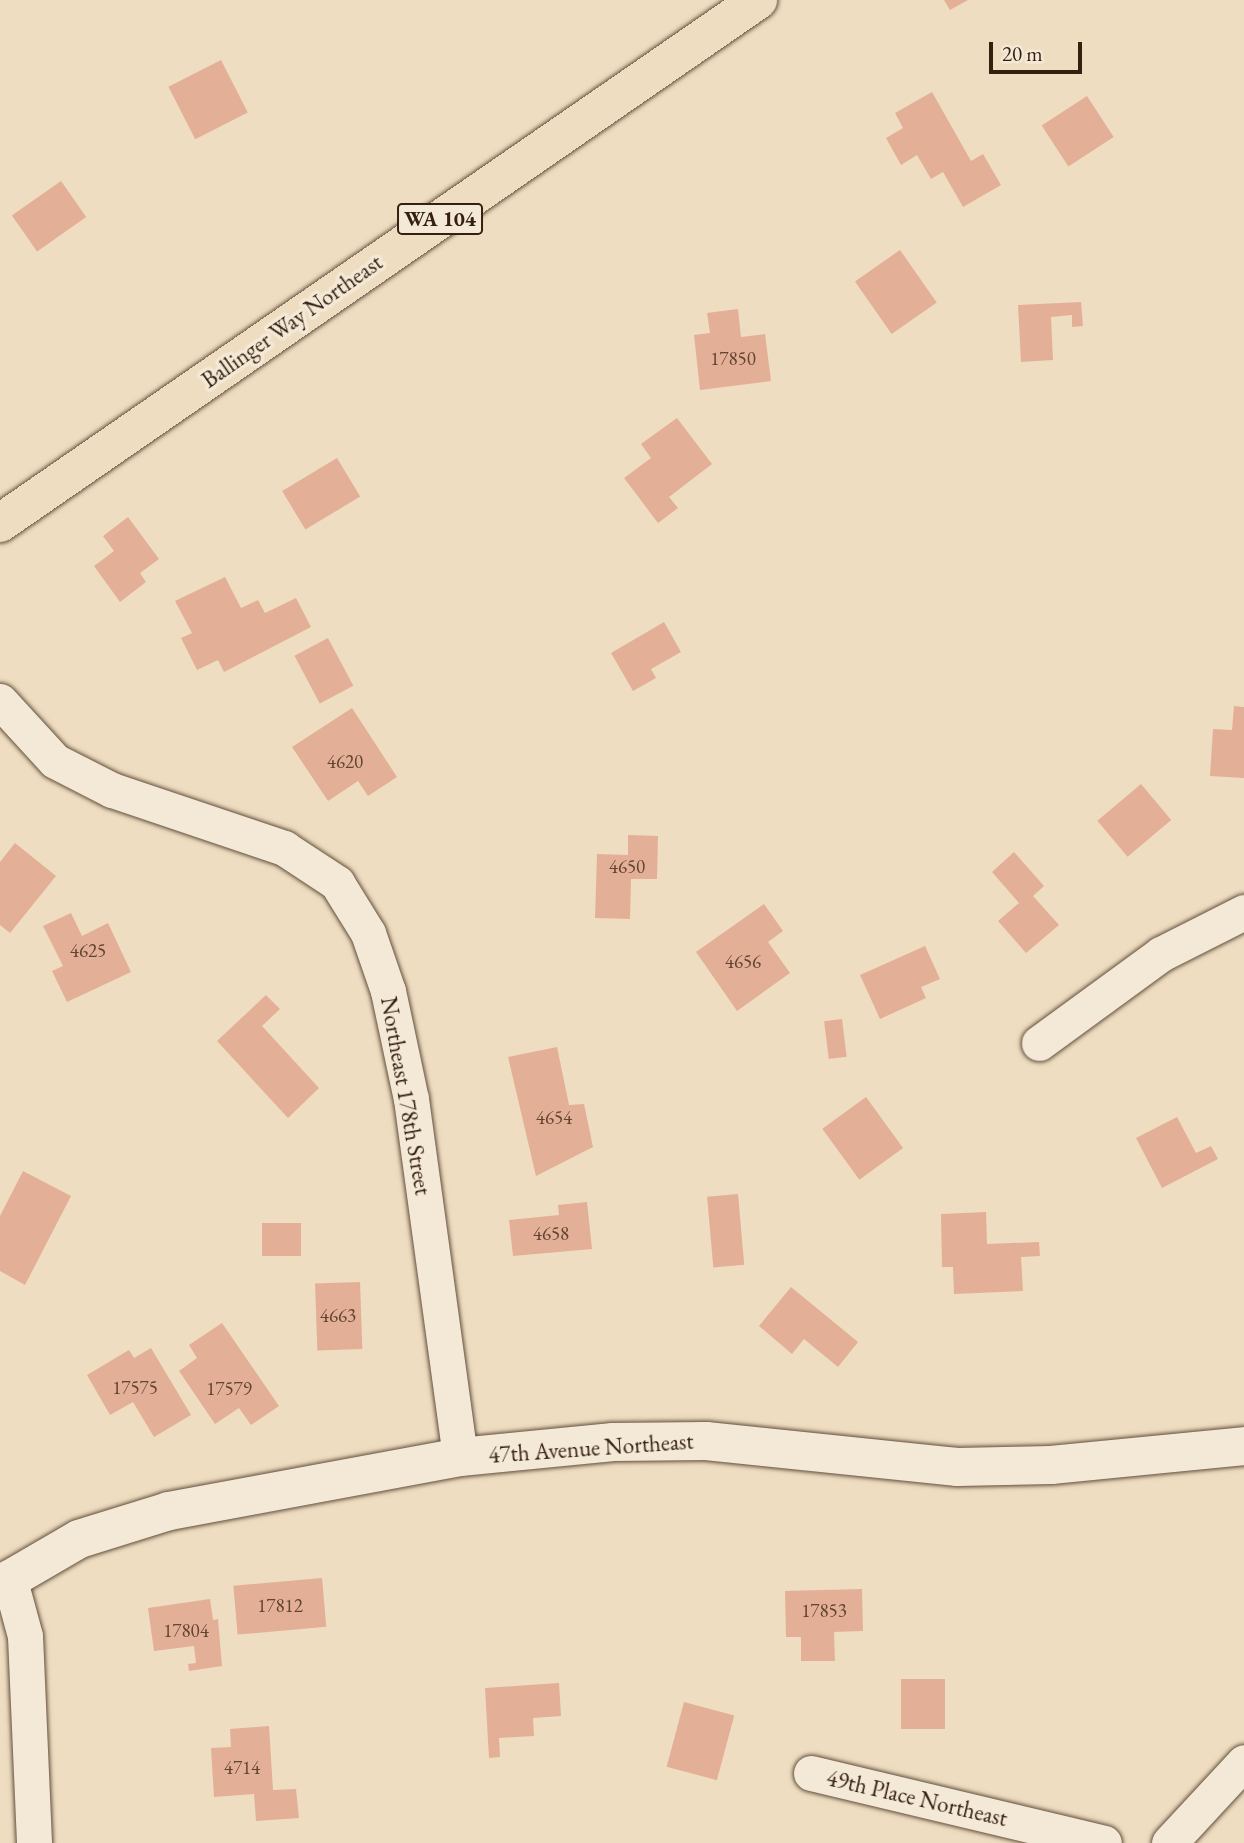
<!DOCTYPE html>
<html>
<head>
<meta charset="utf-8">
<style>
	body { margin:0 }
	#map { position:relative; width:1244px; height:1843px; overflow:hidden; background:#eeddc1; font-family:"EB Garamond",serif }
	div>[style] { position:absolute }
	.building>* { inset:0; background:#e4af97; transform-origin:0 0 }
	.roads { filter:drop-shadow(0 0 2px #634f3c) drop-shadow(0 0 2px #634f3c) }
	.minor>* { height:35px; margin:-17.5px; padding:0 17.5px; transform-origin:17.5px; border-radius:17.5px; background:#f4e9d7 }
	.tertiary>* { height:38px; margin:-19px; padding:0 19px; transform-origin:19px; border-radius:19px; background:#f4e9d7 }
	.primary>* { height:38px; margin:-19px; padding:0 19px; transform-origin:19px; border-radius:19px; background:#eeddc1 }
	span { translate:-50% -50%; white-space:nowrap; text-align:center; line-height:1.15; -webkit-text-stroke:7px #f4e9d7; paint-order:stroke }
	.number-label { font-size:19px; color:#614431 }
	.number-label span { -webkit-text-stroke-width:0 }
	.shield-label span { padding:2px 5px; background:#f4e9d7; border:2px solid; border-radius:5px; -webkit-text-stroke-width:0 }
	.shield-label { font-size:21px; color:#35200f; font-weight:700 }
	.street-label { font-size:23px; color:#35200f }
	.scale { position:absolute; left:989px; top:42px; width:93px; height:32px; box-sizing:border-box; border:4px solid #35200f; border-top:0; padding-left:9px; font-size:21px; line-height:24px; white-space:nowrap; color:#35200f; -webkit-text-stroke:5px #f4e9d7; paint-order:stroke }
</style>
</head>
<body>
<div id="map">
	<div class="building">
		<i style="clip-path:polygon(944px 0,968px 0,950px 10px)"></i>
		<i style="left:221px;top:60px;width:59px;height:59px;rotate:63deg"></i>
		<i style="clip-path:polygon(932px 92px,971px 161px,983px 154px,1001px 185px,963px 207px,943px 172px,931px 179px,917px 155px,901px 165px,886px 138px,903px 128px,895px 113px)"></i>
		<i style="left:1087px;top:96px;width:49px;height:54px;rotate:57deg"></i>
		<i style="left:61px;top:181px;width:44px;height:60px;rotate:55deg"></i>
		<i style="left:900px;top:250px;width:64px;height:55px;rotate:55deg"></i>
		<i style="clip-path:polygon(1081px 302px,1083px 326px,1072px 327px,1072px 315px,1051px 317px,1053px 360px,1021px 362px,1018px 305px)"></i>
		<i style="clip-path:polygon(738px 309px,741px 337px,765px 334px,771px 381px,700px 390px,694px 335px,710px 333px,707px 313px)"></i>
		<i style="clip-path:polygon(677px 418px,712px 464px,669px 497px,678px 508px,658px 523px,624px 478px,651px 458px,641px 444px)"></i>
		<i style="left:337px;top:458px;width:45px;height:64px;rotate:59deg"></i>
		<i style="clip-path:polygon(128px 517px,159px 559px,140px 573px,146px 582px,120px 602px,94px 566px,114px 551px,103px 536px)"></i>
		<i style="clip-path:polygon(225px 577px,241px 608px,258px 600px,265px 613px,296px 598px,311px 627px,224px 672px,218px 660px,197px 670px,181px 638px,192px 633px,175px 601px)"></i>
		<i style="clip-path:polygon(664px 622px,681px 652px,651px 669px,656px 678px,633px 691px,611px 653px)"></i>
		<i style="left:328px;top:638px;width:54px;height:38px;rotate:62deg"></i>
		<i style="clip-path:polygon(1234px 706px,1244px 707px,1244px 778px,1210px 776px,1213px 729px,1232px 730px)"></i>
		<i style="clip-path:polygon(352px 708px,397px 777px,368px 796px,358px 781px,328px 801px,292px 747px)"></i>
		<i style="left:1141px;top:784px;width:47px;height:57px;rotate:50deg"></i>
		<i style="clip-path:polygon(628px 835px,658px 836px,657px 879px,631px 879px,630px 919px,595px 918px,597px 854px,628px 855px)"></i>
		<i style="clip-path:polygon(15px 843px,56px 876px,10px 933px,0 925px,0 862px)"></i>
		<i style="clip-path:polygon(1014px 852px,1044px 886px,1033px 896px,1059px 925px,1026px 953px,998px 921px,1019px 903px,992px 872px)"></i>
		<i style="clip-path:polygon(764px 904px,783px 931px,768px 942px,790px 973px,737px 1011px,696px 952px)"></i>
		<i style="clip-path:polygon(71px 913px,82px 936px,108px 923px,131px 972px,67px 1002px,52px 971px,63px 966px,43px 926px)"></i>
		<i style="clip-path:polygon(925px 946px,940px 979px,921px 987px,926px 998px,880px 1019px,860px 975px)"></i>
		<i style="clip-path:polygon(266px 995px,280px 1009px,262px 1026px,319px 1088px,288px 1118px,217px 1041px)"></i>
		<i style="left:842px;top:1019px;width:38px;height:18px;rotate:83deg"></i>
		<i style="clip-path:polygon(557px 1047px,569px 1105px,584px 1104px,593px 1147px,536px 1176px,508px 1057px)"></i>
		<i style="left:866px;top:1097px;width:63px;height:54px;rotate:54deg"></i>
		<i style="clip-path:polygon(1177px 1117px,1196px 1153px,1211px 1146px,1218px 1159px,1162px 1188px,1136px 1138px)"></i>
		<i style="clip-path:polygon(23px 1171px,71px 1196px,25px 1285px,0 1271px,0 1216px)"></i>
		<i style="left:738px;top:1194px;width:71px;height:31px;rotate:85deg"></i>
		<i style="clip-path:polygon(587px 1202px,592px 1249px,513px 1256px,509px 1220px,559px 1215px,558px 1205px)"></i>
		<i style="clip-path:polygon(986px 1212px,987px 1244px,1039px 1242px,1040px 1256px,1021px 1257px,1023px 1291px,954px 1294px,953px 1267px,942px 1267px,941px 1214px)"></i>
		<i style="left:301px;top:1223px;width:33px;height:39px;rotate:90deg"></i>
		<i style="left:360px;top:1282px;width:67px;height:45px;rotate:88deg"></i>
		<i style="clip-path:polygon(791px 1287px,858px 1342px,838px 1367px,804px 1339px,792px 1354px,759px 1326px)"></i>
		<i style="clip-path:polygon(222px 1323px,279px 1406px,251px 1425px,239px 1408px,215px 1424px,179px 1371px,197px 1358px,189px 1345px)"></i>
		<i style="clip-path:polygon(151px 1348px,191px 1415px,154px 1437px,133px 1402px,110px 1415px,87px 1375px,129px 1350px,134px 1358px)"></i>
		<i style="left:322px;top:1578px;width:49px;height:89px;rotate:85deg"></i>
		<i style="clip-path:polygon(862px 1589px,863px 1631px,834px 1632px,835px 1661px,801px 1661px,801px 1637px,786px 1637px,785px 1591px)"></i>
		<i style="clip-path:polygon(210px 1599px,213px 1620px,218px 1619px,222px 1666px,189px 1671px,188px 1664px,196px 1663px,194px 1646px,154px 1651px,148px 1608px)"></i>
		<i style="left:901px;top:1679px;width:44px;height:50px"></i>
		<i style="clip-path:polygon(559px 1683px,561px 1716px,533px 1718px,534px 1736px,499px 1738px,500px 1757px,489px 1758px,485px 1688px)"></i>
		<i style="left:684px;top:1702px;width:52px;height:67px;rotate:15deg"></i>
		<i style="clip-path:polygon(269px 1726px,273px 1790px,296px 1789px,299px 1818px,256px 1821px,254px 1794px,214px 1797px,211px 1748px,231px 1747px,230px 1729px)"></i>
	</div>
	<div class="roads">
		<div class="minor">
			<i style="left:0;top:701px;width:81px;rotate:47.5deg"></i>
			<i style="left:55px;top:761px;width:64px;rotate:27deg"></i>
			<i style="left:112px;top:790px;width:182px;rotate:18.6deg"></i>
			<i style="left:284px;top:848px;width:64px;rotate:33.4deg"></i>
			<i style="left:337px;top:883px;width:59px;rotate:58.2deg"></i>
			<i style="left:368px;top:933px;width:61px;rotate:71deg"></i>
			<i style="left:388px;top:991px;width:110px;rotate:78deg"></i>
			<i style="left:411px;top:1099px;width:361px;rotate:82.2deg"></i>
			<i style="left:1039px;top:1043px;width:151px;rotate:-36.1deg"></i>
			<i style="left:1161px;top:954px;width:93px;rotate:-26.8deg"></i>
			<i style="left:9px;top:1577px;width:61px;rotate:74.8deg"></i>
			<i style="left:25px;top:1636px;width:207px;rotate:87.5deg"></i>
			<i style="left:811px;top:1773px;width:301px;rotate:13.4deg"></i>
			<i style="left:1169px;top:1843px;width:110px;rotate:-47.2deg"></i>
		</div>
		<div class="tertiary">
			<i style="left:0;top:1585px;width:91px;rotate:-30.2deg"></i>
			<i style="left:79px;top:1539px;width:94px;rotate:-17.3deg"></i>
			<i style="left:169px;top:1511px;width:296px;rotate:-10.5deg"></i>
			<i style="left:460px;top:1457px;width:154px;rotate:-5.6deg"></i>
			<i style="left:613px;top:1442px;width:93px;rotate:-0.6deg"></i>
			<i style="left:706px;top:1441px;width:253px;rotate:5.9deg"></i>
			<i style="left:958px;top:1467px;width:93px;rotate:-1.2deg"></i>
			<i style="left:1051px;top:1465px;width:194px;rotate:-5.6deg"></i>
		</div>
		<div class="primary">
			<i style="left:0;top:523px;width:921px;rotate:-34.6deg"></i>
		</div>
	</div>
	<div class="number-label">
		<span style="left:733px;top:359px">17850</span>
		<span style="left:345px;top:762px">4620</span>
		<span style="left:627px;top:867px">4650</span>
		<span style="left:88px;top:951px">4625</span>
		<span style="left:743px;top:962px">4656</span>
		<span style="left:554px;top:1118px">4654</span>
		<span style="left:551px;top:1234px">4658</span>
		<span style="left:338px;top:1316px">4663</span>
		<span style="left:135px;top:1388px">17575</span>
		<span style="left:229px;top:1389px">17579</span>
		<span style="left:280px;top:1606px">17812</span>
		<span style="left:824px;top:1611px">17853</span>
		<span style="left:186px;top:1631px">17804</span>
		<span style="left:242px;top:1768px">4714</span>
	</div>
	<div class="shield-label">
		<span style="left:440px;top:219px">WA 104</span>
	</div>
	<div class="street-label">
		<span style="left:292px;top:321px;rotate:-35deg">Ballinger Way Northeast</span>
		<span style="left:406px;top:1096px;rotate:80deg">Northeast 178th Street</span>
		<span style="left:591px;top:1448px;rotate:-4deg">47th Avenue Northeast</span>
		<span style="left:917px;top:1798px;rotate:13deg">49th Place Northeast</span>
	</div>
	<div class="scale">20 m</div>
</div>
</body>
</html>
